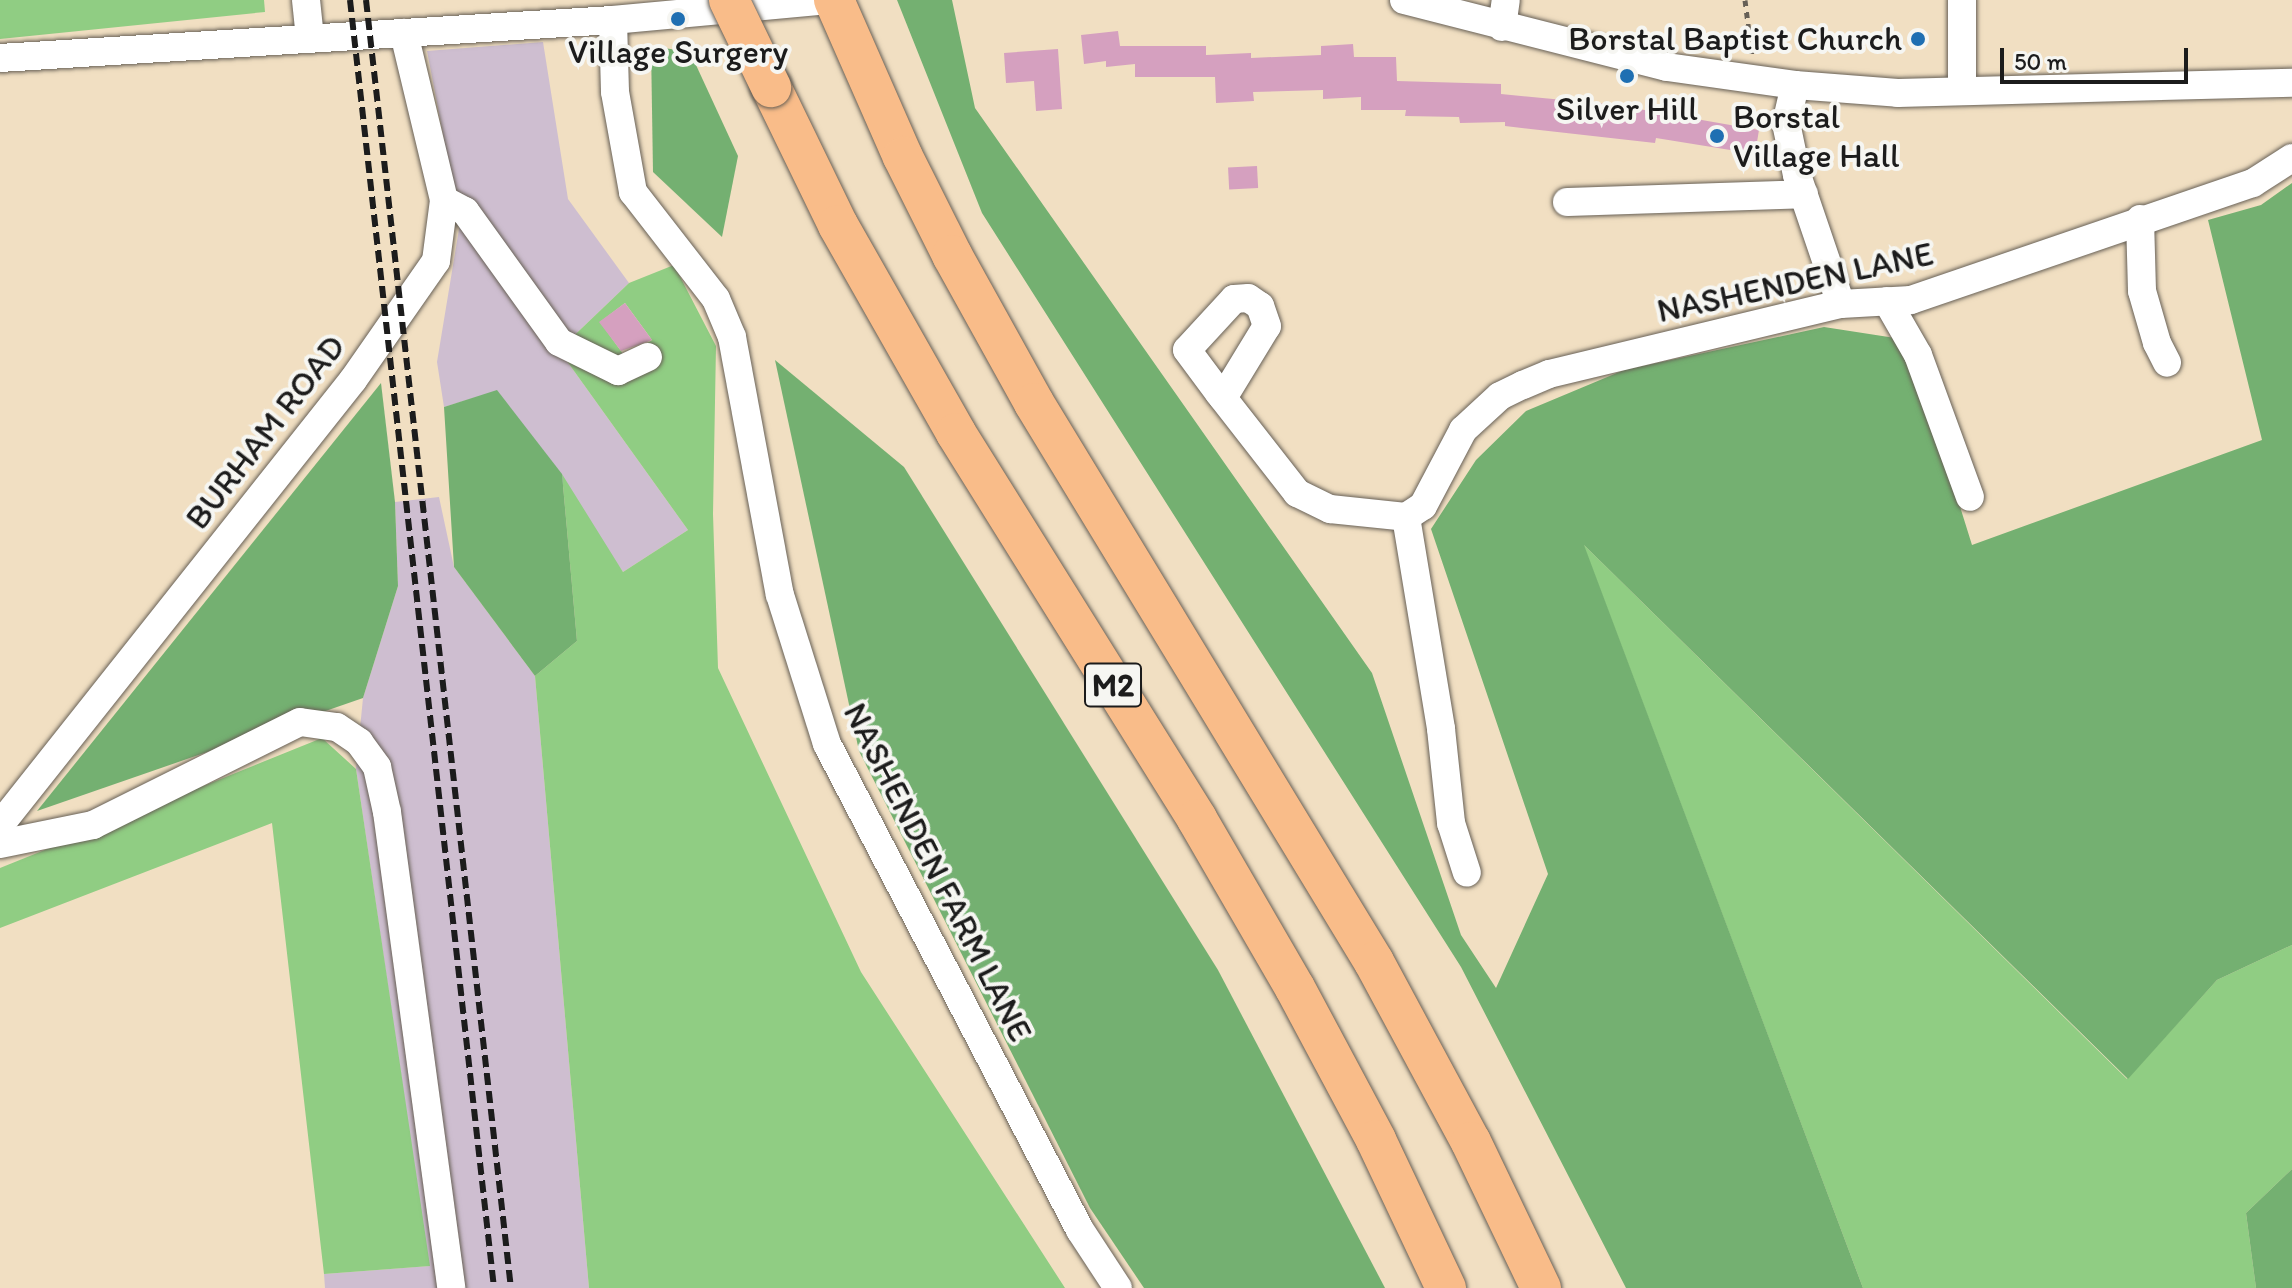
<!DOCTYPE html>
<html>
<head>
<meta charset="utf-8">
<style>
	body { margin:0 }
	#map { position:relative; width:2292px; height:1288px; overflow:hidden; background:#f1dfc2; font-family:Itim,sans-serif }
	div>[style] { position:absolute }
	.industrial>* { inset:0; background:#cebed0 }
	.green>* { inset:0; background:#90cd83 }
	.forest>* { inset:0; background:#74b071 }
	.building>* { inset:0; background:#d5a0bf; transform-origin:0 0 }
	.path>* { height:5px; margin-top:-2.5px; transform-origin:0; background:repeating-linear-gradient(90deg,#676056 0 6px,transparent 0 12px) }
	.roads { filter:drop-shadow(0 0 2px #676056) drop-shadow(0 0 2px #676056) }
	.minor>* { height:28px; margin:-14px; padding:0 14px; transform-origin:14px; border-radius:14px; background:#fff }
	.highway>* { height:40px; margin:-20px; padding:0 20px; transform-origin:20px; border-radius:20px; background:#f9bc89 }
	.rail>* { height:6px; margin-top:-3px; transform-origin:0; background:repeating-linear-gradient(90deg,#1c1c1c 0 12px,transparent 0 18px) }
	.bridges { filter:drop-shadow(0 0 2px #676056) drop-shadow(0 0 2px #676056) }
	.highway-bridge>* { height:40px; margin:-20px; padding:0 20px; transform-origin:20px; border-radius:20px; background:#f9bc89 }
	.dots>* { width:22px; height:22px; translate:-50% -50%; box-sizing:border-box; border:4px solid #f6f6f2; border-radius:50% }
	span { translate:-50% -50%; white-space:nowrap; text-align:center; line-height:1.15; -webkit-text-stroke:8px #f6f6f2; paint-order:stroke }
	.shield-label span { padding:2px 6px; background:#f6f6f2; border:2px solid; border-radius:6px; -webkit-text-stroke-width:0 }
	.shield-label { font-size:32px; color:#1c1c1c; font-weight:700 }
	.poi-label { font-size:34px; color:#1c1c1c }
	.right { translate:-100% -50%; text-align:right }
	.left { translate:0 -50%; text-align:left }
	.street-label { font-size:34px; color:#1c1c1c }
	.scale { position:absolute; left:2000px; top:48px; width:188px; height:36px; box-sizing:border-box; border:4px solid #1c1c1c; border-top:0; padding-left:10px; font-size:24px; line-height:28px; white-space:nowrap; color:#1c1c1c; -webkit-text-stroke:6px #f6f6f2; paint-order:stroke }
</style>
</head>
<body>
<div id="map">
	<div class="industrial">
		<i style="clip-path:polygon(543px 42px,568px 199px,629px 283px,559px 350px,688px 530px,623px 572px,497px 391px,444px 407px,437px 362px,460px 223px,427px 51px)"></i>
		<i style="clip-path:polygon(439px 497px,454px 567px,535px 676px,589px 1288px,325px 1288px,324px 1274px,429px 1266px,356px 769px,363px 698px,398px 586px,395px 502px)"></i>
	</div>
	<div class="green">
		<i style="clip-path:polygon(0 0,264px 0,265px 12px,0 39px)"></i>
		<i style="clip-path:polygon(evenodd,674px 265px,716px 346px,713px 514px,718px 668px,861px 972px,1065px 1288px,589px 1288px,535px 676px,577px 641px,562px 474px,623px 572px,688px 530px,559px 350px,629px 283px,674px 265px,625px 303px,652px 340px,626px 358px,600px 322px,625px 303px)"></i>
		<i style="clip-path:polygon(1583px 544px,2127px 1079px,2217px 980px,2292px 945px,2292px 1169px,2246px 1213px,2256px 1288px,1863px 1288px)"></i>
		<i style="clip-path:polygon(322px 738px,356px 769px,430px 1266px,324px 1274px,272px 823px,0 928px,0 868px)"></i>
	</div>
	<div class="forest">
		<i style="clip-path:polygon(897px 0,952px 0,975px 108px,1372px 673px,1461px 935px,1496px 988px,1548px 874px,1431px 529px,1476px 460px,1526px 411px,1624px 370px,1824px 327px,1908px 340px,1972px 545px,2262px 440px,2208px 220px,2261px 205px,2292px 183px,2292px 945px,2217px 980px,2128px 1079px,1584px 545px,1863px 1288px,1626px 1288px,1461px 967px,982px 213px)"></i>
		<i style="clip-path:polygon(651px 46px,690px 52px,738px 156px,722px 237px,653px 172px)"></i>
		<i style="clip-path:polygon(775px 360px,904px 467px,1218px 970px,1385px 1288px,1144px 1288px,1090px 1208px,859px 751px)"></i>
		<i style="clip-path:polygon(381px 383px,395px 502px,398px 586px,363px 698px,37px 811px)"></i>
		<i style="clip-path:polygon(497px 390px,562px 474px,577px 641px,535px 676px,454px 567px,444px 407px)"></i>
		<i style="clip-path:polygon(2292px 1169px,2292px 1288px,2256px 1288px,2246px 1213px)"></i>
	</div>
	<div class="building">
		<i style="clip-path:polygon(1118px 31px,1120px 46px,1206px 46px,1206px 55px,1251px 53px,1251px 58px,1321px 55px,1321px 46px,1353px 44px,1354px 57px,1396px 57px,1397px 81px,1501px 84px,1501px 94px,1616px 105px,1759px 130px,1755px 154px,1656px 138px,1655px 143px,1505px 126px,1505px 122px,1460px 123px,1459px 117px,1405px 116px,1406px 110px,1361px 110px,1361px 97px,1323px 99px,1323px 90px,1253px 92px,1254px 101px,1216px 103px,1215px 77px,1135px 77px,1135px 64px,1106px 67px,1106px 61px,1084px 64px,1081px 35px)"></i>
		<i style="clip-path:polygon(1058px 49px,1062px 109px,1036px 111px,1034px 81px,1006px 83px,1004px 53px)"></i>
		<i style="left:1257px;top:166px;width:22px;height:29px;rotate:87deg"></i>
		<i style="clip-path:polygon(625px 303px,652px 340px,621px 351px,599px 322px)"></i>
	</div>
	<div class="path">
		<i style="left:1745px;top:0;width:56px;rotate:82.9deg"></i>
	</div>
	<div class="roads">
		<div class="minor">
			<i style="left:306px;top:0;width:38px;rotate:84deg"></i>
			<i style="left:1404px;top:0;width:271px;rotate:14.3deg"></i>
			<i style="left:1667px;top:67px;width:129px;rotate:8deg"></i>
			<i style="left:1795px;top:85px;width:103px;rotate:4.4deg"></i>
			<i style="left:1898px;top:93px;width:394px;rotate:-1.5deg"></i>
			<i style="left:1962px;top:0;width:91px;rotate:90deg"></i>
			<i style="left:613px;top:20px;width:72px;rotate:88.4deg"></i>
			<i style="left:615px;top:92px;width:102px;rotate:79.8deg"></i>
			<i style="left:633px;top:192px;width:135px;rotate:52.2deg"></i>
			<i style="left:716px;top:299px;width:41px;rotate:67.2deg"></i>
			<i style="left:732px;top:337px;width:262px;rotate:79.5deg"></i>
			<i style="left:780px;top:595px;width:156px;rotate:72.5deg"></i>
			<i style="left:827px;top:744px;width:548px;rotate:62.5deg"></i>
			<i style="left:1080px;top:1230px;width:69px;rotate:56.8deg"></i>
			<i style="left:1502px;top:27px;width:27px;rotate:-82deg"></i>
			<i style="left:0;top:58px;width:614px;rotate:-3.55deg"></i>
			<i style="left:613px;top:20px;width:216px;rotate:-5.3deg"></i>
			<i style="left:1795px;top:85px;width:39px;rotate:103deg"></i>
			<i style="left:1786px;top:123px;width:53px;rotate:78.1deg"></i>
			<i style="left:1797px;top:175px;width:136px;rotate:71.2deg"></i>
			<i style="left:444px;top:200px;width:24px;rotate:28deg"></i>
			<i style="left:465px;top:211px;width:161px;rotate:54.3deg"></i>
			<i style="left:559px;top:342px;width:66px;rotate:26.2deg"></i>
			<i style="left:618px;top:371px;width:33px;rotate:-25deg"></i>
			<i style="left:1567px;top:202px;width:237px;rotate:-1.9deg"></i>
			<i style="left:2140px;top:219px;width:72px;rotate:88.4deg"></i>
			<i style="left:2142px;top:291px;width:54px;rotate:73.9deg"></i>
			<i style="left:2157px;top:343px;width:22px;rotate:63deg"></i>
			<i style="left:1887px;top:301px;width:62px;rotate:60.1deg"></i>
			<i style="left:1918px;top:355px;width:151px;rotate:69.9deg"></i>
			<i style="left:1223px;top:398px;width:84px;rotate:-58.6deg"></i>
			<i style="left:1267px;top:326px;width:21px;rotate:-109deg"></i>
			<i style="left:1260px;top:306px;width:14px;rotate:-146deg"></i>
			<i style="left:1248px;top:298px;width:14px;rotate:176deg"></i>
			<i style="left:1234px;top:299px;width:69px;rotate:132.7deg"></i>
			<i style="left:1187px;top:350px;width:54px;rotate:53.3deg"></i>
			<i style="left:1219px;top:393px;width:127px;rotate:52deg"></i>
			<i style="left:1297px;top:493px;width:37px;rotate:26deg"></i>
			<i style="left:1330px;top:509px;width:76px;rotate:6deg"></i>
			<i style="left:1406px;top:517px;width:20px;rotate:-33deg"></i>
			<i style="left:1423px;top:506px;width:86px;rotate:-62.2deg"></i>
			<i style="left:1463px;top:430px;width:50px;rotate:-42.6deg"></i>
			<i style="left:1500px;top:396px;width:25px;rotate:-26deg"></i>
			<i style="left:1523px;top:385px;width:28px;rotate:-23deg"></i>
			<i style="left:1549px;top:374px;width:300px;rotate:-13.5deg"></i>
			<i style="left:1841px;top:304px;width:70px;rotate:-3.3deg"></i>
			<i style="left:1911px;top:300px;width:361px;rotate:-18.9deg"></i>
			<i style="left:2253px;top:183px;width:46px;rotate:-32.7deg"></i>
			<i style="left:1406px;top:517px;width:215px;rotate:80.6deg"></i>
			<i style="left:1441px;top:729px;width:95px;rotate:83.9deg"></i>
			<i style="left:1451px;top:823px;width:52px;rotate:72.3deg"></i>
			<i style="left:0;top:825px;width:568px;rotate:-51.58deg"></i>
			<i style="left:353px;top:380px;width:145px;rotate:-55.1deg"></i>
			<i style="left:436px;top:261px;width:62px;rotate:-82.5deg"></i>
			<i style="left:444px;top:200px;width:172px;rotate:-103.5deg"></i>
			<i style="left:0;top:844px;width:95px;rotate:-11.5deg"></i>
			<i style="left:93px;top:825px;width:231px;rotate:-26.5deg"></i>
			<i style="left:300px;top:722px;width:37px;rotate:8deg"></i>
			<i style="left:337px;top:727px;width:27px;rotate:34deg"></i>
			<i style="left:359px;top:742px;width:31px;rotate:54deg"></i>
			<i style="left:377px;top:767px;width:46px;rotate:77.5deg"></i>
			<i style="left:387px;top:812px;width:480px;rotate:82.3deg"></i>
		</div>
		<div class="highway">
			<i style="left:834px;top:0;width:171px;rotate:66.3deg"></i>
			<i style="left:903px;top:157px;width:110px;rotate:63.4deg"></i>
			<i style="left:952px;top:255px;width:169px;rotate:61deg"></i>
			<i style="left:1034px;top:403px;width:654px;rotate:58.69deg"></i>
			<i style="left:1374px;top:962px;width:204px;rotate:61.7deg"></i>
			<i style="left:1471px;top:1142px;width:162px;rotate:64.4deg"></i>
			<i style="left:771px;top:87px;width:153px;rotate:64.1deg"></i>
			<i style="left:838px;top:225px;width:239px;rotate:60.4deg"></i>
			<i style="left:956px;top:433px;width:455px;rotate:58deg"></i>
			<i style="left:1197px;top:819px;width:195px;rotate:59.9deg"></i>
			<i style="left:1295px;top:988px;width:172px;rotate:61.9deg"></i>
			<i style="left:1376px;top:1140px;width:164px;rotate:64.7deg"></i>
		</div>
	</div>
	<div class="rail">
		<i style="left:350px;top:0;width:1296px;rotate:83.62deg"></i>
		<i style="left:366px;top:0;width:1296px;rotate:83.58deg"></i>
	</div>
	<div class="bridges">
		<div class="highway-bridge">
			<i style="left:729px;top:0;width:97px;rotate:64.2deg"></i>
		</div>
	</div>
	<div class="dots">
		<i style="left:678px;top:19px;background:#1f6fb2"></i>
		<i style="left:1918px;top:39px;background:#1f6fb2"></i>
		<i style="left:1627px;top:76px;background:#1f6fb2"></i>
		<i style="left:1717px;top:136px;background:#1f6fb2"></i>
	</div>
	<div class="shield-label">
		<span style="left:1113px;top:685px">M2</span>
	</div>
	<div class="poi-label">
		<span class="right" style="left:1902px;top:39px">Borstal Baptist Church</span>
		<span style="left:678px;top:52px">Village Surgery</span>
		<span style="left:1627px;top:109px">Silver Hill</span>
		<span class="left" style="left:1733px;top:136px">Borstal<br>Village Hall</span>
	</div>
	<div class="street-label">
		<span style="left:1795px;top:282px;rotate:-12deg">NASHENDEN LANE</span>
		<span style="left:265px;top:432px;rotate:-52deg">BURHAM ROAD</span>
		<span style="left:938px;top:872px;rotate:63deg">NASHENDEN FARM LANE</span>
	</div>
	<div class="scale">50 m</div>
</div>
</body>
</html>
